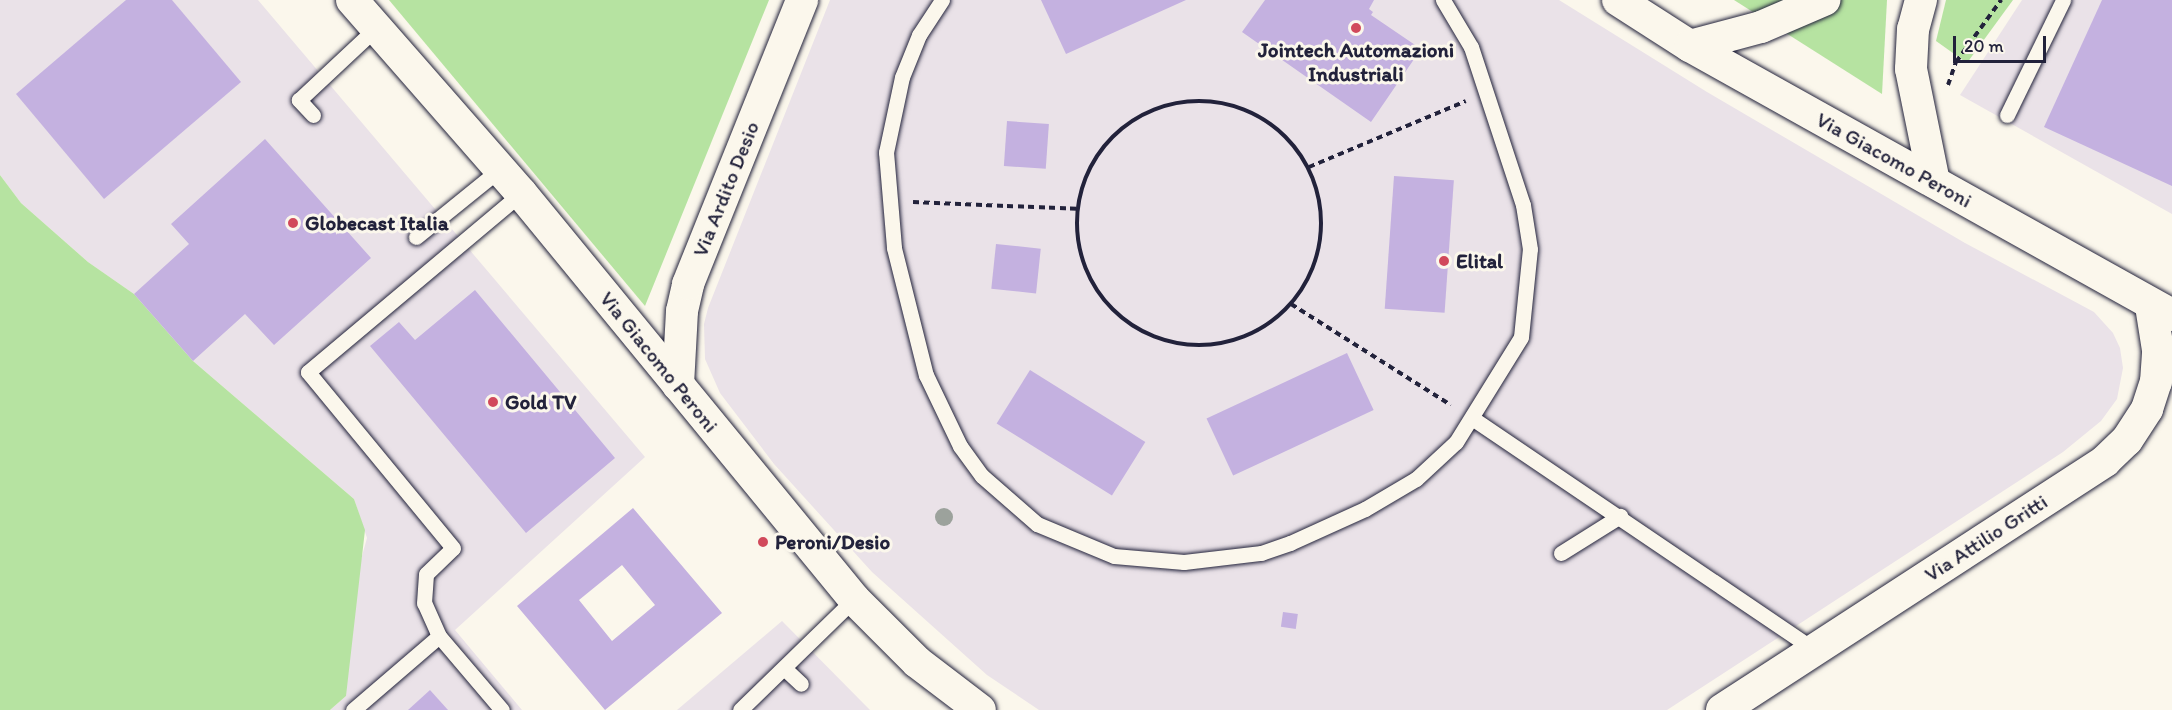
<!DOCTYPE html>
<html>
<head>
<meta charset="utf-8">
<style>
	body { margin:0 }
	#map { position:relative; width:2172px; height:710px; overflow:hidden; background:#fbf7ec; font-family:Itim,sans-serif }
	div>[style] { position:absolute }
	.built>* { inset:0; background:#eae2e8 }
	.green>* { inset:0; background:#b6e3a1 }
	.building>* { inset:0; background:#c4b1e0; transform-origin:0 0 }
	.path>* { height:4px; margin-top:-2px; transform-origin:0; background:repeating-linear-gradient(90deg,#22223b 0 6px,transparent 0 10.5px) }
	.path>.ring { margin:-2px; padding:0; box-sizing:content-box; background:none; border:4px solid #22223b; border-radius:50% }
	.roads { filter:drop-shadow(0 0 2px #22223b) drop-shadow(0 0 2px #22223b) }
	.service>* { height:15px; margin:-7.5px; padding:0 7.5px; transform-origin:7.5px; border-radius:7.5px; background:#fbf7ec }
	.minor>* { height:32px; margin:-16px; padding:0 16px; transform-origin:16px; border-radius:16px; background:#fbf7ec }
	.trees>* { width:18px; height:18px; margin:-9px; border-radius:50%; background:#9ca29c }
	.dots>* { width:16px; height:16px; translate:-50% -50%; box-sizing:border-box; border:3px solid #fbf7ec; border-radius:50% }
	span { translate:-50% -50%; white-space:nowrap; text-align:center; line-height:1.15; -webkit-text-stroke:6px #fbf7ec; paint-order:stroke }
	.poi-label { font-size:21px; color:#22223b; font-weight:700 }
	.left { translate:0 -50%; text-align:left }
	.street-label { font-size:21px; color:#22223b }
	.scale { position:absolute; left:1953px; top:36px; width:93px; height:27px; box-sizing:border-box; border:3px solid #22223b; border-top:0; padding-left:8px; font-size:18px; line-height:21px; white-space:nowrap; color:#22223b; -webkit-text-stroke:4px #fbf7ec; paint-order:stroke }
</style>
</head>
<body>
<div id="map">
	<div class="built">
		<i style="clip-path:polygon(0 0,258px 0,645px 457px,455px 630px,522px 710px,330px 710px,346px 696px,325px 689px,367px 538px,354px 499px,193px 361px,134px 294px,88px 262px,21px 203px,0 175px)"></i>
		<i style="clip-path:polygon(830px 0,1559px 0,1707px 92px,1965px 243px,2094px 312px,2113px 333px,2120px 348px,2123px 368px,2117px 399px,2101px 421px,2063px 452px,1667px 710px,1039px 710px,987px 675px,872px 572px,774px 464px,720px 393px,705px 359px,704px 324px,708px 308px)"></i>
		<i style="clip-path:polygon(2022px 0,2172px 0,2172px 214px,1960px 95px)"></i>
		<i style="clip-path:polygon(782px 621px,870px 710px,677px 710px)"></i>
	</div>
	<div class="green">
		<i style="clip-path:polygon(389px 0,769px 0,645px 306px)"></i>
		<i style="clip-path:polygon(1734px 0,1887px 0,1882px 94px)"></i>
		<i style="clip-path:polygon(1946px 0,2013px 0,1967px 63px,1936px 41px)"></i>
		<i style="clip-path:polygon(0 175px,21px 203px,88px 262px,134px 294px,193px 361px,354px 499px,365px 530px,346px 696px,330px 710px,0 710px)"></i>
	</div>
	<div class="building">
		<i style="clip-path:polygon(126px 0,172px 0,241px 82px,104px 199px,16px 94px)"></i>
		<i style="clip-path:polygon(1041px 0,1186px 0,1066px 54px)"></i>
		<i style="clip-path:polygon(1265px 0,1374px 0,1369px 9px,1373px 12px,1371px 15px,1421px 49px,1371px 122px,1242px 32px)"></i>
		<i style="clip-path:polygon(2102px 0,2172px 0,2172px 186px,2044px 127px)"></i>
		<i style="left:1007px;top:121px;width:42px;height:45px;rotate:4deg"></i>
		<i style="clip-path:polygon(265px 139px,371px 258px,274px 345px,245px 314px,193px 361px,134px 294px,189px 244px,171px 224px)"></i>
		<i style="left:1394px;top:176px;width:60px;height:133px;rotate:4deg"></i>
		<i style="left:996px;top:244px;width:45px;height:45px;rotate:6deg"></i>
		<i style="clip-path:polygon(475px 290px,615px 458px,526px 533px,370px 346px,399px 322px,415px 340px)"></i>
		<i style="left:1347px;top:353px;width:63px;height:155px;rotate:65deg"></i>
		<i style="left:1030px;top:370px;width:136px;height:63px;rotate:32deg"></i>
		<i style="clip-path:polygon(evenodd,633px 508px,722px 613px,605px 710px,517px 606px,633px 508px,622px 565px,655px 605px,612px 641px,579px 600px,622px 565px)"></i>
		<i style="left:1283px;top:612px;width:15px;height:15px;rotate:8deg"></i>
		<i style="clip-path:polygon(430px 690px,448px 710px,408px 710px)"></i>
	</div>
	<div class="path">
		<i style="left:1948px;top:85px;width:24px;rotate:-71deg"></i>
		<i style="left:1956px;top:62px;width:77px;rotate:-54deg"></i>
		<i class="ring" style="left:1077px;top:101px;width:240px;height:240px"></i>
		<i style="left:1309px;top:167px;width:170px;rotate:-22.8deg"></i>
		<i style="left:913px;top:202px;width:164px;rotate:2.4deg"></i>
		<i style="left:1291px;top:304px;width:189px;rotate:32.3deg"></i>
	</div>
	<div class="roads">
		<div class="service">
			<i style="left:942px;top:0;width:42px;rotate:123.3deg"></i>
			<i style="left:919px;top:35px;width:45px;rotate:112deg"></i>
			<i style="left:902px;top:77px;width:77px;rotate:102deg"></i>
			<i style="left:886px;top:152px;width:96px;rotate:85.2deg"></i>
			<i style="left:894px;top:248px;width:131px;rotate:75.9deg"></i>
			<i style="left:926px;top:375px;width:79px;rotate:64.4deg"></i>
			<i style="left:960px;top:446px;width:37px;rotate:54deg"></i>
			<i style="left:982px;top:476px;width:73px;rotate:41.1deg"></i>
			<i style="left:1037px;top:524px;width:83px;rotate:22.6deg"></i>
			<i style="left:1114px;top:556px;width:70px;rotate:4.9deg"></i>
			<i style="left:1184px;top:562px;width:78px;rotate:-6.7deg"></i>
			<i style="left:1261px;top:553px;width:31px;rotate:-19deg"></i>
			<i style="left:1290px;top:543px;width:82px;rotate:-24.4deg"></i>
			<i style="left:1365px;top:509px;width:59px;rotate:-30.5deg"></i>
			<i style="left:1416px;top:479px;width:54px;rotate:-42.8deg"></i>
			<i style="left:1456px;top:442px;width:123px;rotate:-58.2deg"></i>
			<i style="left:1521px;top:337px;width:88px;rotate:-84.2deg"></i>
			<i style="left:1530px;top:249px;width:45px;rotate:-99deg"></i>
			<i style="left:1523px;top:205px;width:166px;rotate:-108.2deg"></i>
			<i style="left:1471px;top:47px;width:55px;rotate:-120.8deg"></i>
			<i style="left:313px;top:115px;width:21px;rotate:-133deg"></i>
			<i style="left:299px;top:100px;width:105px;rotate:-43.1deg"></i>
			<i style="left:2007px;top:115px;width:128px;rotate:-64deg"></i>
			<i style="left:416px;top:237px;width:108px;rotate:-39deg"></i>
			<i style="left:1472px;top:418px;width:414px;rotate:34.1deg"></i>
			<i style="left:1561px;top:553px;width:70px;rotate:-32.1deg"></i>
			<i style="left:439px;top:636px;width:36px;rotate:-114deg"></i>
			<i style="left:424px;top:603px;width:29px;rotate:-86deg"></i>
			<i style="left:426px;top:574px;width:37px;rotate:-44deg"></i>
			<i style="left:453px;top:548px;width:228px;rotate:-129.5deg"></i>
			<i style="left:308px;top:372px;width:278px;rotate:-40deg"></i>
			<i style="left:784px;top:668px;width:23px;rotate:43deg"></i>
			<i style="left:353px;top:710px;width:113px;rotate:-40.7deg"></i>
			<i style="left:439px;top:636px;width:97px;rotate:49.6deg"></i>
			<i style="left:740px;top:710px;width:159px;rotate:-44.2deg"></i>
		</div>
		<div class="minor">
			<i style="left:352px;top:0;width:257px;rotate:48.8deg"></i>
			<i style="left:521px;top:193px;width:525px;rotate:50.64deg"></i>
			<i style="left:854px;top:599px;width:89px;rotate:45deg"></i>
			<i style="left:917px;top:662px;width:79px;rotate:37.3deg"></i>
			<i style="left:1618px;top:0;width:85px;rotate:32.6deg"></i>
			<i style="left:1690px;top:46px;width:552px;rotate:29.17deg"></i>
			<i style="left:1921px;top:0;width:30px;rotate:105deg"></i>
			<i style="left:1913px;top:29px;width:40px;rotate:92.9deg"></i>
			<i style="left:1911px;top:69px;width:115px;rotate:78.5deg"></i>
			<i style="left:1690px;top:46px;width:73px;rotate:-15deg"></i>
			<i style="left:1761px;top:27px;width:69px;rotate:-23.2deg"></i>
			<i style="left:678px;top:385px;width:74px;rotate:-86.9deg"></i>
			<i style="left:682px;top:311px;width:28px;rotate:-77deg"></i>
			<i style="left:688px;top:284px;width:306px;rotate:-68.1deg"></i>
			<i style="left:1722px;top:710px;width:457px;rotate:-33deg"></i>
			<i style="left:2105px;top:461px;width:30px;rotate:-44deg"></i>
			<i style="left:2127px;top:440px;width:37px;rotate:-57deg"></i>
			<i style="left:2147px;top:409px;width:28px;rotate:-72deg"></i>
			<i style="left:2156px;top:382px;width:32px;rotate:-86deg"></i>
			<i style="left:2158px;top:350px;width:45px;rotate:-99deg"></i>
		</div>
	</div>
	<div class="trees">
		<i style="left:944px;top:517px"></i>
	</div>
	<div class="dots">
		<i style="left:1356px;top:28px;background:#d1495b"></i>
		<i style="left:293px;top:223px;background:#d1495b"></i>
		<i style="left:1444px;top:261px;background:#d1495b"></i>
		<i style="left:493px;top:402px;background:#d1495b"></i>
		<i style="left:763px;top:542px;background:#d1495b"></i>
	</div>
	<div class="poi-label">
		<span style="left:1356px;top:62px">Jointech Automazioni<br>Industriali</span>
		<span class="left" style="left:305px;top:223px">Globecast Italia</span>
		<span class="left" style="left:1456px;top:261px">Elital</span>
		<span class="left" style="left:505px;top:402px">Gold TV</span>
		<span class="left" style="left:775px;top:542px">Peroni/Desio</span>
	</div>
	<div class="street-label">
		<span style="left:1894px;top:160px;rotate:29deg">Via Giacomo Peroni</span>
		<span style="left:726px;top:189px;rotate:-68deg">Via Ardito Desio</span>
		<span style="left:659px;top:362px;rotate:51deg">Via Giacomo Peroni</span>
		<span style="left:1986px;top:538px;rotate:-33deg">Via Attilio Gritti</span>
	</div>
	<div class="scale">20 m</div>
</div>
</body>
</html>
